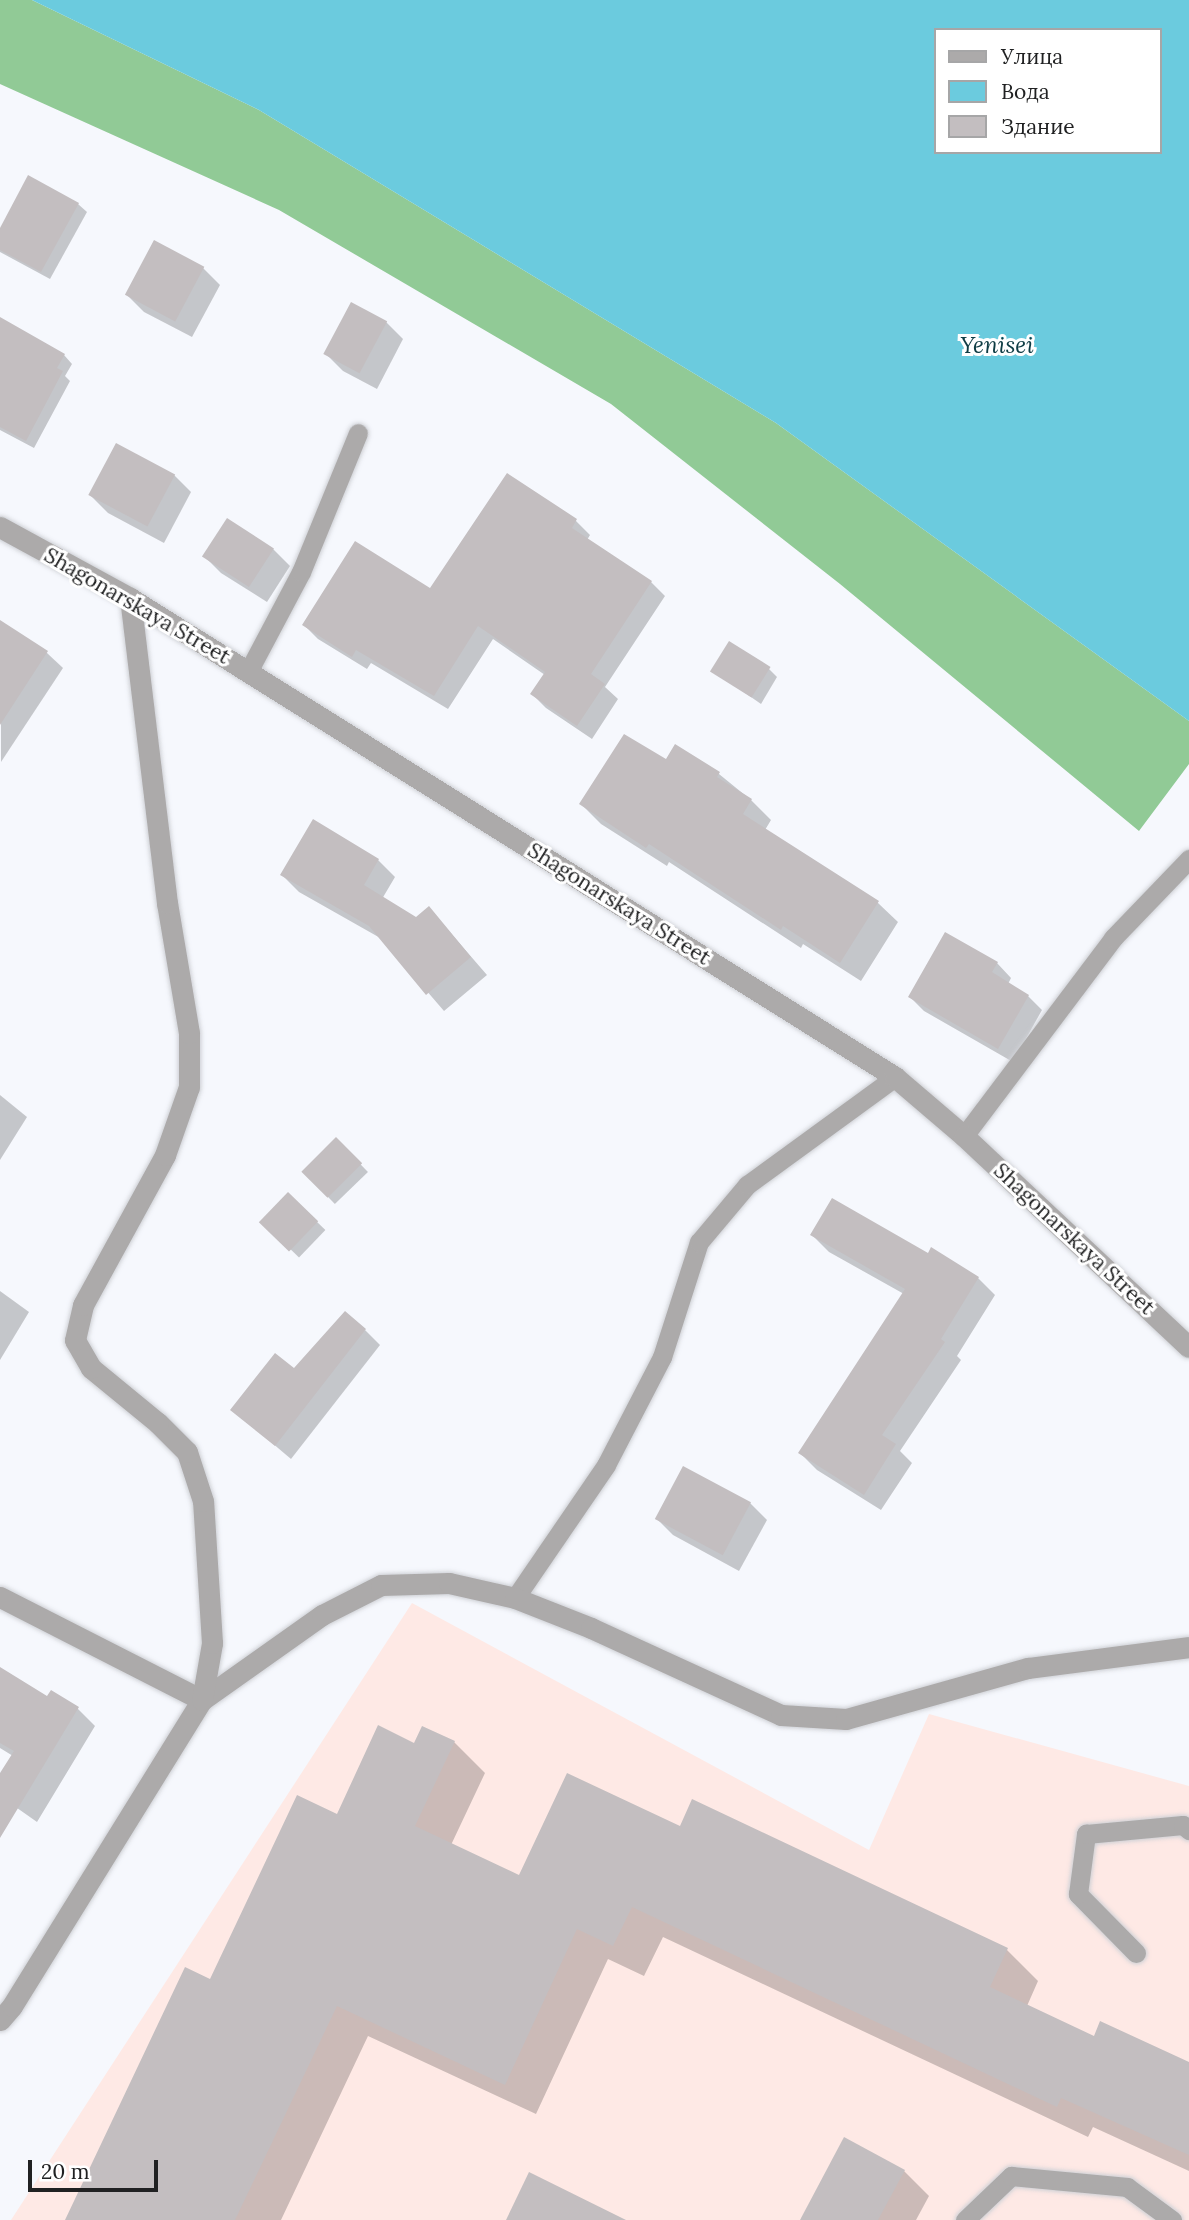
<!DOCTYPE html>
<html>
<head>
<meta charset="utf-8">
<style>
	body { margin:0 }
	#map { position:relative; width:1189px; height:2220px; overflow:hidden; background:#f6f8fd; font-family:Lora,serif }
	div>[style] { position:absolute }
	.industrial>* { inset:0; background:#fee9e5 }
	.forest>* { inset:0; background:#91ca96 }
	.water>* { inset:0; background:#6bcbde }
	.shadow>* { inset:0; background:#0003; transform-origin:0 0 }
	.building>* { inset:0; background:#c3bec0; transform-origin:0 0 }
	.roads { filter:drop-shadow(0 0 2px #cfd1d6) drop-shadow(0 0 2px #cfd1d6) }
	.service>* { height:19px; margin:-9.5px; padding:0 9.5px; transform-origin:9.5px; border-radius:9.5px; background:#acaaaa }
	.minor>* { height:21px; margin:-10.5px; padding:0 10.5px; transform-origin:10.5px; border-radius:10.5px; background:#acaaaa }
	span { translate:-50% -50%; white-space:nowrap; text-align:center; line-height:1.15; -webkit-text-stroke:6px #fff; paint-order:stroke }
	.street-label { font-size:21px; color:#202122 }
	.water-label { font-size:23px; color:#0e3c44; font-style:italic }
	.legend { position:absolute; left:934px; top:28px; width:228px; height:126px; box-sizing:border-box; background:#fff; border:2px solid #a6a6a7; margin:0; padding:9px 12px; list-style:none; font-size:21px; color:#202122 }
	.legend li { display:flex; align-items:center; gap:14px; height:35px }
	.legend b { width:35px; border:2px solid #a6a6a7 }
	.scale { position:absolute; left:28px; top:2160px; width:130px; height:32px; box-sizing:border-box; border:4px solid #202122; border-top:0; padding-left:9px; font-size:21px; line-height:24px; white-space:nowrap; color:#202122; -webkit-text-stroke:5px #fff; paint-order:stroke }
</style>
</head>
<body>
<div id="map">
	<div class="industrial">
		<i style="clip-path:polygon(412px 1603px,869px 1850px,929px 1714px,1189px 1786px,1189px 2220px,11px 2220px)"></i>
	</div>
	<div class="forest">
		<i style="clip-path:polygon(0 0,32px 0,259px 110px,776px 423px,1189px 721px,1189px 764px,1139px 831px,840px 584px,611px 404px,279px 210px,0 84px)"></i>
	</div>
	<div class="water">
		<i style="clip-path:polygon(evenodd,32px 0,1189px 0,1189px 721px,776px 423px,259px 110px,32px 0,935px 30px,1159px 30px,1159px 152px,935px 152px,935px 30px)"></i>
	</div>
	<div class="shadow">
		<i style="clip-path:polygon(78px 204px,87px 212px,50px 279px,0 252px,0 231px)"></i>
		<i style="clip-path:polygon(203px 268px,220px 285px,192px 337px,144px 312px,127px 295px)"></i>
		<i style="clip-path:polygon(0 319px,64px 355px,72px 364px,65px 376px,70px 381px,34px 448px,0 430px)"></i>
		<i style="clip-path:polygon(386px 322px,403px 339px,377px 389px,343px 371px,326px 354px)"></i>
		<i style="clip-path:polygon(174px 475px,191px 492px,164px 543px,108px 513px,91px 496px)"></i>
		<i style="clip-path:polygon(508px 475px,576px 521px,590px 535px,587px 540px,651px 582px,665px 596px,605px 687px,618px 699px,592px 739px,546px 708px,532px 694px,545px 675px,493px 639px,448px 709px,371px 663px,367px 669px,318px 639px,304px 625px,431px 591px)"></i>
		<i style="clip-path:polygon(273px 549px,290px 566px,267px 602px,221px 573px,204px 556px)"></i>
		<i style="clip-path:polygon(1px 622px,47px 653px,63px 668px,1px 762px)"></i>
		<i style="clip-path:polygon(769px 669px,777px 677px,761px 704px,712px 670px)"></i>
		<i style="clip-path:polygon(676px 746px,719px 774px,751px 800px,771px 820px,765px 830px,878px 903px,898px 922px,861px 981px,803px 944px,801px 948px,669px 862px,667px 866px,601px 824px,581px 804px,666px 761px)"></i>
		<i style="clip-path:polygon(314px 821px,378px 860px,395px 877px,382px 899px,416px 919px,429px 908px,487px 975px,444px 1011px,382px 939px,299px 892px,282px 875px)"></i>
		<i style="clip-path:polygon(997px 963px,1011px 978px,1008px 984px,1028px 996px,1042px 1010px,1013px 1062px,924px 1011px,910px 997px)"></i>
		<i style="clip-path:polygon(0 1095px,27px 1117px,0 1160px)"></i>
		<i style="left:336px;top:1139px;width:46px;height:46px;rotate:46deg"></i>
		<i style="left:288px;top:1194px;width:52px;height:38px;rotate:44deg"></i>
		<i style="clip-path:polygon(812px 1235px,928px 1255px,978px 1278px,995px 1295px,957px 1356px,961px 1360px,900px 1451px,912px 1463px,881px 1510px,817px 1470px,800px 1453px,904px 1294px,829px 1252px)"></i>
		<i style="clip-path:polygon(0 1291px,29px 1312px,0 1360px)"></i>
		<i style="clip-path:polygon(365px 1330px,380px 1345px,291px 1459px,233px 1410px)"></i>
		<i style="clip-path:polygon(750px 1503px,767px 1520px,739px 1571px,673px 1535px,656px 1518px)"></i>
		<i style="clip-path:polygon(0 1669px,48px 1698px,52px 1692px,78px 1709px,95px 1726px,37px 1822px,0 1796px,0 1776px,13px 1756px,0 1748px)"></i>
		<i style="clip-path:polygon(454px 1742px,485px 1773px,451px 1845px,520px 1877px,681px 1828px,1007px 1950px,1038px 1981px,1027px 2006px,1095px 2038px,1189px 2063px,1189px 2171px,1093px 2127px,1088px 2137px,663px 1937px,644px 1976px,608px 1959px,536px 2114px,368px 2036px,281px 2220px,67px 2220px,211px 1982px,338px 1816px,415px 1745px)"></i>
		<i style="clip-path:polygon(904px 2171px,929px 2196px,916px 2220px,802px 2220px)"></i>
	</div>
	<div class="building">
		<i style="clip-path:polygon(28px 175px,79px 203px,41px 272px,0 250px,0 228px)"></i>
		<i style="left:154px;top:240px;width:57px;height:62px;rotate:28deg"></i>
		<i style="left:351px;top:302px;width:41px;height:59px;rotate:28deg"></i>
		<i style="clip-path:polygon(0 317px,65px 354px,57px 368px,63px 371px,26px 441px,0 427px)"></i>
		<i style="left:116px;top:443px;width:67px;height:59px;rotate:28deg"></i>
		<i style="clip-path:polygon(507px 473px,577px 519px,572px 528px,652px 581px,591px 674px,605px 684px,577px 726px,530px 694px,545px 672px,478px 626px,434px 696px,356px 650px,352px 657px,302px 625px,355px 541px,430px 588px)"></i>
		<i style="left:227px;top:518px;width:56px;height:46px;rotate:33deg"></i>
		<i style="clip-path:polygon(0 620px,48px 651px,0 725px)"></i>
		<i style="left:729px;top:641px;width:49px;height:36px;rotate:32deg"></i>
		<i style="clip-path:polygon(624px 734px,666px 759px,675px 744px,720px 772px,717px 777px,752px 799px,743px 814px,879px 901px,840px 963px,783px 926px,781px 930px,649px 844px,646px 848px,579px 804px)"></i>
		<i style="clip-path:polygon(313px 819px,379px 859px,364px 885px,416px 917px,429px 906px,471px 957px,426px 995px,369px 926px,280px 875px)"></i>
		<i style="clip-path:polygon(945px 932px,998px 962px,992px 972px,1029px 995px,998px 1049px,908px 997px)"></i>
		<i style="left:336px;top:1137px;width:37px;height:49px;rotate:45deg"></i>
		<i style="left:288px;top:1192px;width:42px;height:42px;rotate:44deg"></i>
		<i style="clip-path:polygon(832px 1198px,928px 1253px,931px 1247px,979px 1277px,941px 1339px,945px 1342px,882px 1435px,896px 1444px,864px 1495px,798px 1453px,905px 1289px,810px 1235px)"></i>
		<i style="clip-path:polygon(345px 1311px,366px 1329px,275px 1446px,230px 1410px,275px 1353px,294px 1368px)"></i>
		<i style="left:683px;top:1466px;width:77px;height:60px;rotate:28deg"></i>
		<i style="clip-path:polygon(0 1667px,47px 1696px,51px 1690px,79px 1707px,0 1838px,0 1773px,14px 1751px,0 1743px)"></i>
		<i style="clip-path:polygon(378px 1725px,414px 1743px,422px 1726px,455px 1741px,415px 1826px,519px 1875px,567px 1773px,680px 1826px,692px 1799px,1008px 1948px,990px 1987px,1094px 2036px,1100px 2021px,1189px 2062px,1189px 2155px,1061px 2098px,1057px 2107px,632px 1907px,613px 1946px,577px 1929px,505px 2085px,337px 2006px,235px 2220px,65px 2220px,185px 1967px,210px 1979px,297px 1795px,337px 1814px)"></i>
		<i style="clip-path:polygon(844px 2137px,905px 2170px,878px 2220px,800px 2220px)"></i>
		<i style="clip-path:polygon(529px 2172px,626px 2220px,506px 2220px)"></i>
	</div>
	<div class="roads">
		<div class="service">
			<i style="left:248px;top:672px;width:113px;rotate:-62.1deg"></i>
			<i style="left:301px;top:572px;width:150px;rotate:-67.7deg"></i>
			<i style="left:964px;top:1136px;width:248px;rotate:-53deg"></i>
			<i style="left:1113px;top:938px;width:110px;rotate:-46.1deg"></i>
			<i style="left:515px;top:1598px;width:161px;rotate:-55.6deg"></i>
			<i style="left:606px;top:1465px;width:122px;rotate:-62.6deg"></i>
			<i style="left:662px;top:1357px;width:121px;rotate:-72.2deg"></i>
			<i style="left:699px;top:1242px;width:75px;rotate:-49.9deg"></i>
			<i style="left:747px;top:1185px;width:183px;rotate:-36.1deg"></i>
			<i style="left:1136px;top:1953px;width:83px;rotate:-134.5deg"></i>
			<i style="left:1078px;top:1894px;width:61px;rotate:-82.4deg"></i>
			<i style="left:1086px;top:1834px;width:97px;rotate:-5.3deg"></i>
			<i style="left:1183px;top:1825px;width:8px;rotate:40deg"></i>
			<i style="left:965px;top:2220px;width:64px;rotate:-43.7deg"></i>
			<i style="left:1011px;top:2176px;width:117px;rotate:5.4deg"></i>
			<i style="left:1127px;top:2187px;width:56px;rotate:36.3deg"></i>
		</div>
		<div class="minor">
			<i style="left:0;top:527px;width:148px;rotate:28.6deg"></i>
			<i style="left:130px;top:598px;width:903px;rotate:32.05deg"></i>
			<i style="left:895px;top:1077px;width:91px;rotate:40.5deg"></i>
			<i style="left:964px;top:1136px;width:308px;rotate:43.2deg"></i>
			<i style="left:0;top:1597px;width:227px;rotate:27deg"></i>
			<i style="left:202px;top:1700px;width:147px;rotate:-35.3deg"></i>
			<i style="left:322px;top:1615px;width:66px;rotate:-27deg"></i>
			<i style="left:381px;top:1585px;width:68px;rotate:-1.7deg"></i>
			<i style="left:449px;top:1583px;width:68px;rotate:12.8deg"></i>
			<i style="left:515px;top:1598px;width:82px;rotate:21.5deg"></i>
			<i style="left:591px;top:1628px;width:209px;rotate:24.6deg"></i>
			<i style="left:781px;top:1715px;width:65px;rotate:3.5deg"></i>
			<i style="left:846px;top:1719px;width:189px;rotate:-15.7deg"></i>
			<i style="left:1028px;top:1668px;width:162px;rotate:-7.4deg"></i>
			<i style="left:0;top:2020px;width:18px;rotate:-49deg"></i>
			<i style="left:12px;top:2006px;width:360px;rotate:-58.2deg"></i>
			<i style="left:202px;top:1700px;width:58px;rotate:-80deg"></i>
			<i style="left:212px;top:1643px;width:142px;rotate:-93.6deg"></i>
			<i style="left:203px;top:1501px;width:52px;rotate:-108.1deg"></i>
			<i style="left:187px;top:1452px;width:41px;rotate:-135deg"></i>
			<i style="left:158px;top:1423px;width:87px;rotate:-140.6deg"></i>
			<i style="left:91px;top:1368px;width:32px;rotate:-120deg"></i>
			<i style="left:75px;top:1340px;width:36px;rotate:-77deg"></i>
			<i style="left:83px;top:1305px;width:171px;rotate:-61.3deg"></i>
			<i style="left:165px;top:1155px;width:72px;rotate:-70.6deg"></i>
			<i style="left:189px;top:1087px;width:54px;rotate:-90deg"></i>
			<i style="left:189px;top:1033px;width:132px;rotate:-99.6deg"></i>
			<i style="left:167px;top:903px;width:307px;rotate:-96.9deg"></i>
		</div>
	</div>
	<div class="street-label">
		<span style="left:137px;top:606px;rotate:30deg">Shagonarskaya Street</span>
		<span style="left:619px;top:904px;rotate:32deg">Shagonarskaya Street</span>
		<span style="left:1074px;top:1239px;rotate:43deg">Shagonarskaya Street</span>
	</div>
	<div class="water-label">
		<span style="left:997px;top:345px">Yenisei</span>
	</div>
	<ul class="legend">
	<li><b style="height:9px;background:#acaaaa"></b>Улица</li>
	<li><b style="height:19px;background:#6bcbde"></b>Вода</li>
	<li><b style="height:19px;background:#c3bec0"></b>Здание</li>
	</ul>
	<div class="scale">20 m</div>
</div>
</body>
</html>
